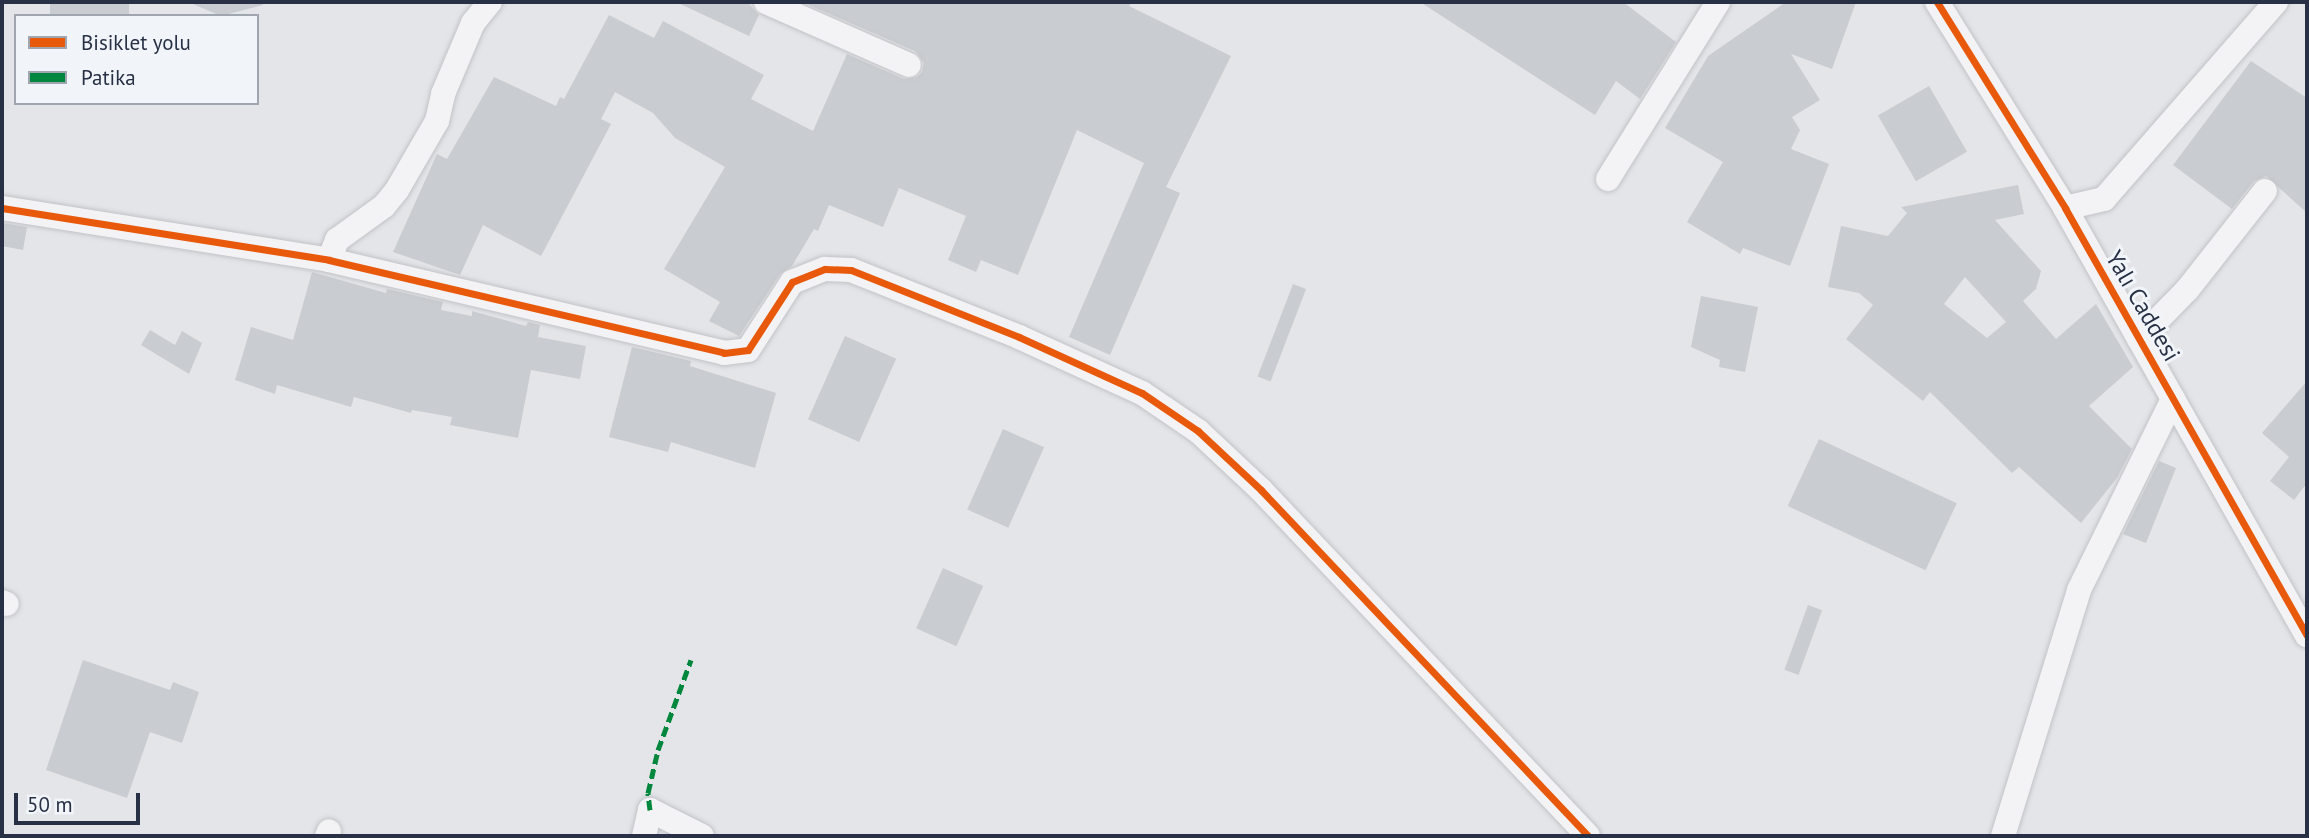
<!DOCTYPE html>
<html>
<head>
<meta charset="utf-8">
<style>
	body { margin:0 }
	#map { position:relative; width:2309px; height:838px; overflow:hidden; background:#e3e5e9; font-family:"PT Sans",sans-serif }
	div>[style] { position:absolute }
	.building>* { inset:0; background:#c9ccd0; transform-origin:0 0 }
	.roads { filter:drop-shadow(0 0 2px #c1c3c7) drop-shadow(0 0 2px #c1c3c7) }
	.minor>* { height:24px; margin:-12px; padding:0 12px; transform-origin:12px; border-radius:12px; background:#f3f3f5 }
	.quiet>* { height:5px; margin-top:-2.5px; transform-origin:0; background:repeating-linear-gradient(90deg,#00873e 0 10px,transparent 0 15px) }
	.cycleway>* { height:7px; margin:-3.5px; padding:0 3.5px; transform-origin:3.5px; border-radius:3.5px; background:#e8590c }
	span { translate:-50% -50%; white-space:nowrap; text-align:center; line-height:1.15; -webkit-text-stroke:6px #f1f4f8; paint-order:stroke }
	.street-label { font-size:24px; color:#273045 }
	.frame { position:absolute; inset:0; border:4px solid #273045; pointer-events:none }
	.legend { position:absolute; left:14px; top:14px; width:245px; height:91px; box-sizing:border-box; background:#f1f4f8; border:2px solid #a0a6b0; margin:0; padding:9px 12px; list-style:none; font-size:21px; color:#273045 }
	.legend li { display:flex; align-items:center; gap:14px; height:35px }
	.legend b { width:35px; border:2px solid #a0a6b0 }
	.scale { position:absolute; left:14px; top:793px; width:126px; height:32px; box-sizing:border-box; border:4px solid #273045; border-top:0; padding-left:9px; font-size:21px; line-height:24px; white-space:nowrap; color:#273045; -webkit-text-stroke:5px #f1f4f8; paint-order:stroke }
</style>
</head>
<body>
<div id="map">
	<div class="building">
		<i style="left:50px;top:2px;width:79px;height:15px"></i>
		<i style="clip-path:polygon(188px 2px,262px 2px,263px 5px,221px 16px)"></i>
		<i style="clip-path:polygon(676px 2px,747px 2px,759px 15px,749px 36px)"></i>
		<i style="clip-path:polygon(802px 2px,1132px 2px,1129px 6px,1231px 56px,1166px 187px,1180px 193px,1110px 355px,1069px 337px,1144px 163px,1077px 130px,1018px 275px,981px 260px,976px 272px,948px 260px,966px 216px,899px 188px,883px 227px,829px 205px,818px 231px,814px 229px,792px 266px,780px 274px,739px 336px,709px 321px,720px 302px,664px 269px,725px 167px,675px 138px,653px 113px,615px 92px,601px 119px,611px 124px,541px 256px,483px 225px,460px 275px,393px 252px,437px 154px,447px 159px,494px 77px,556px 106px,560px 97px,564px 99px,609px 15px,654px 38px,663px 21px,764px 75px,751px 99px,813px 131px,847px 54px,904px 79px,917px 77px,922px 72px,924px 63px,915px 51px)"></i>
		<i style="clip-path:polygon(1420px 2px,1623px 2px,1676px 42px,1640px 99px,1616px 81px,1595px 115px)"></i>
		<i style="clip-path:polygon(1786px 2px,1856px 2px,1832px 69px,1791px 54px,1820px 100px,1792px 117px,1800px 130px,1791px 149px,1829px 164px,1790px 266px,1743px 248px,1740px 254px,1687px 222px,1723px 162px,1665px 128px,1708px 56px)"></i>
		<i style="clip-path:polygon(2251px 61px,2307px 98px,2307px 213px,2266px 176px,2254px 181px,2232px 209px,2173px 165px)"></i>
		<i style="left:1929px;top:86px;width:76px;height:59px;rotate:60deg"></i>
		<i style="clip-path:polygon(evenodd,2018px 185px,2024px 214px,1995px 220px,2041px 271px,2036px 289px,2023px 301px,2056px 339px,2096px 304px,2133px 367px,2089px 406px,2132px 449px,2117px 478px,2081px 523px,2019px 467px,2012px 473px,1930px 392px,1923px 401px,1846px 339px,1873px 305px,1859px 293px,1828px 287px,1841px 226px,1888px 236px,1907px 213px,1901px 207px,2018px 185px,1965px 277px,2006px 322px,1987px 338px,1944px 304px,1965px 277px)"></i>
		<i style="clip-path:polygon(2px 223px,27px 227px,23px 250px,2px 246px)"></i>
		<i style="clip-path:polygon(312px 272px,386px 293px,387px 289px,443px 302px,441px 310px,472px 316px,472px 311px,526px 326px,528px 322px,540px 325px,538px 337px,586px 346px,580px 379px,531px 370px,518px 438px,450px 425px,452px 417px,412px 410px,411px 413px,354px 397px,351px 407px,277px 385px,275px 394px,235px 380px,251px 327px,293px 340px)"></i>
		<i style="left:1293px;top:284px;width:14px;height:99px;rotate:21deg"></i>
		<i style="clip-path:polygon(1701px 296px,1758px 307px,1745px 372px,1719px 367px,1720px 360px,1691px 347px)"></i>
		<i style="clip-path:polygon(150px 330px,175px 345px,182px 331px,202px 343px,189px 374px,141px 345px)"></i>
		<i style="left:845px;top:336px;width:56px;height:91px;rotate:24deg"></i>
		<i style="clip-path:polygon(632px 347px,691px 361px,690px 366px,776px 393px,755px 468px,671px 442px,668px 452px,609px 437px)"></i>
		<i style="clip-path:polygon(2307px 381px,2307px 483px,2294px 500px,2270px 481px,2289px 457px,2262px 433px)"></i>
		<i style="left:1003px;top:429px;width:45px;height:88px;rotate:24deg"></i>
		<i style="left:1819px;top:439px;width:152px;height:74px;rotate:25deg"></i>
		<i style="clip-path:polygon(2159px 461px,2176px 468px,2146px 543px,2123px 534px)"></i>
		<i style="left:943px;top:568px;width:44px;height:66px;rotate:24deg"></i>
		<i style="left:1808px;top:605px;width:15px;height:69px;rotate:20deg"></i>
		<i style="clip-path:polygon(83px 660px,170px 690px,173px 682px,199px 692px,182px 743px,150px 732px,127px 798px,46px 770px)"></i>
	</div>
	<div class="roads">
		<div class="minor">
			<i style="left:766px;top:2px;width:156px;rotate:23.8deg"></i>
			<i style="left:1937px;top:2px;width:243px;rotate:58.1deg"></i>
			<i style="left:2065px;top:208px;width:491px;rotate:60.5deg"></i>
			<i style="left:1608px;top:179px;width:208px;rotate:-58.1deg"></i>
			<i style="left:2px;top:208px;width:331px;rotate:9deg"></i>
			<i style="left:329px;top:260px;width:406px;rotate:13.2deg"></i>
			<i style="left:724px;top:353px;width:24px;rotate:-7deg"></i>
			<i style="left:748px;top:350px;width:81px;rotate:-57.1deg"></i>
			<i style="left:792px;top:282px;width:35px;rotate:-22deg"></i>
			<i style="left:825px;top:269px;width:26px;rotate:2deg"></i>
			<i style="left:851px;top:270px;width:181px;rotate:21.7deg"></i>
			<i style="left:1019px;top:337px;width:135px;rotate:24.5deg"></i>
			<i style="left:1142px;top:393px;width:68px;rotate:34.2deg"></i>
			<i style="left:1198px;top:431px;width:86px;rotate:43.1deg"></i>
			<i style="left:1261px;top:490px;width:476px;rotate:46.6deg"></i>
			<i style="left:2065px;top:208px;width:40px;rotate:-13deg"></i>
			<i style="left:2104px;top:199px;width:262px;rotate:-48.9deg"></i>
			<i style="left:329px;top:260px;width:22px;rotate:-68deg"></i>
			<i style="left:337px;top:240px;width:58px;rotate:-35.9deg"></i>
			<i style="left:384px;top:206px;width:21px;rotate:-51deg"></i>
			<i style="left:397px;top:190px;width:80px;rotate:-59.9deg"></i>
			<i style="left:437px;top:121px;width:28px;rotate:-77deg"></i>
			<i style="left:443px;top:94px;width:77px;rotate:-67.1deg"></i>
			<i style="left:473px;top:23px;width:27px;rotate:-51deg"></i>
			<i style="left:2139px;top:339px;width:69px;rotate:-45.6deg"></i>
			<i style="left:2187px;top:290px;width:126px;rotate:-51.8deg"></i>
			<i style="left:2px;top:602px;width:5px;rotate:22deg"></i>
			<i style="left:327px;top:836px;width:5px;rotate:-68deg"></i>
			<i style="left:644px;top:836px;width:27px;rotate:-77deg"></i>
			<i style="left:650px;top:810px;width:58px;rotate:26.6deg"></i>
			<i style="left:2003px;top:836px;width:257px;rotate:-72.8deg"></i>
			<i style="left:2079px;top:590px;width:213px;rotate:-63.8deg"></i>
		</div>
	</div>
	<div class="quiet">
		<i style="left:650px;top:810px;width:17px;rotate:-97deg"></i>
		<i style="left:648px;top:793px;width:44px;rotate:-76.9deg"></i>
		<i style="left:658px;top:750px;width:96px;rotate:-69.9deg"></i>
	</div>
	<div class="cycleway">
		<i style="left:1937px;top:2px;width:243px;rotate:58.1deg"></i>
		<i style="left:2065px;top:208px;width:491px;rotate:60.5deg"></i>
		<i style="left:2px;top:208px;width:331px;rotate:9deg"></i>
		<i style="left:329px;top:260px;width:406px;rotate:13.2deg"></i>
		<i style="left:724px;top:353px;width:24px;rotate:-7deg"></i>
		<i style="left:748px;top:350px;width:81px;rotate:-57.1deg"></i>
		<i style="left:792px;top:282px;width:35px;rotate:-22deg"></i>
		<i style="left:825px;top:269px;width:26px;rotate:2deg"></i>
		<i style="left:851px;top:270px;width:181px;rotate:21.7deg"></i>
		<i style="left:1019px;top:337px;width:135px;rotate:24.5deg"></i>
		<i style="left:1142px;top:393px;width:68px;rotate:34.2deg"></i>
		<i style="left:1198px;top:431px;width:86px;rotate:43.1deg"></i>
		<i style="left:1261px;top:490px;width:476px;rotate:46.6deg"></i>
	</div>
	<div class="street-label">
		<span style="left:2143px;top:306px;rotate:60deg">Yalı Caddesi</span>
	</div>
	<div class="frame"></div>
	<ul class="legend">
	<li><b style="height:9px;background:#e8590c"></b>Bisiklet yolu</li>
	<li><b style="height:9px;background:#00873e"></b>Patika</li>
	</ul>
	<div class="scale">50 m</div>
</div>
</body>
</html>
